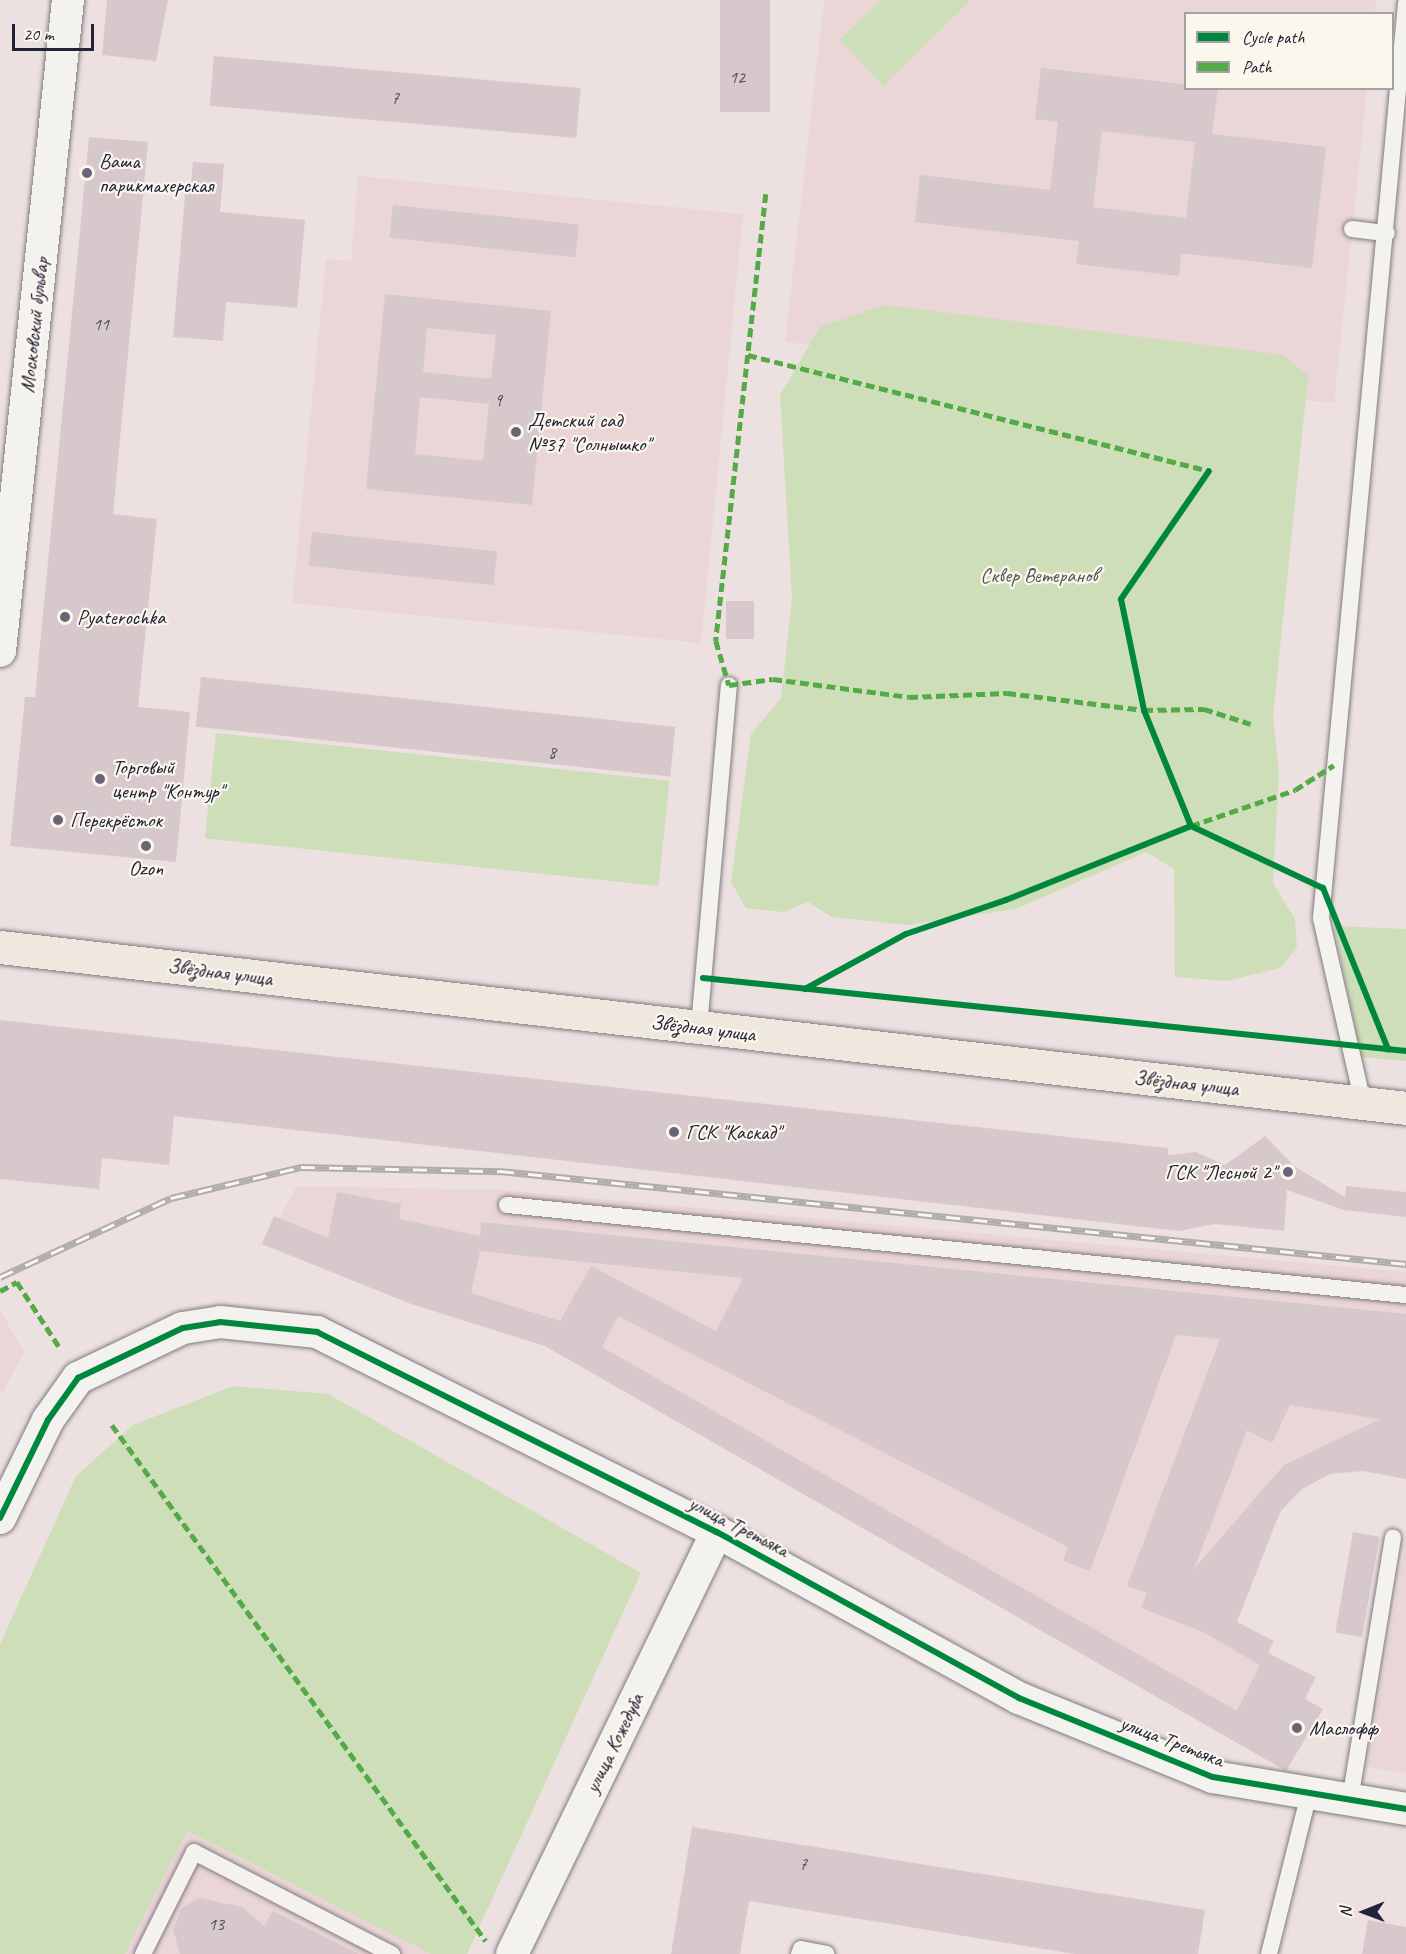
<!DOCTYPE html>
<html>
<head>
<meta charset="utf-8">
<style>
	body { margin:0 }
	#map { position:relative; width:1406px; height:1954px; overflow:hidden; background:#ece1e0; font-family:Caveat,sans-serif }
	div>[style] { position:absolute }
	.built>* { inset:0; background:#ead5d7 }
	.green>* { inset:0; background:#cddeb9; transform-origin:0 0 }
	.building>* { inset:0; background:#d7c8cb; transform-origin:0 0 }
	.roads { filter:drop-shadow(0 0 2px #817c81) drop-shadow(0 0 2px #817c81) }
	.service>* { height:16px; margin:-8px; padding:0 8px; transform-origin:8px; border-radius:8px; background:#f4f2ee }
	.minor>* { height:32px; margin:-16px; padding:0 16px; transform-origin:16px; border-radius:16px; background:#f4f2ee }
	.primary>* { height:33px; margin:-16.5px; padding:0 16.5px; transform-origin:16.5px; border-radius:16.5px; background:#eee8df }
	.rail>* { height:7px; margin-top:-3.5px; transform-origin:0; background:repeating-linear-gradient(90deg,#fbf7ec 0 14px,#afacad 0 28px); box-sizing:border-box; border-block:2px solid #afacad }
	.quiet>* { height:4.5px; margin-top:-2.25px; transform-origin:0; background:repeating-linear-gradient(90deg,#53aa46 0 9px,transparent 0 13.5px) }
	.cycleway>* { height:6px; margin:-3px; padding:0 3px; transform-origin:3px; border-radius:3px; background:#00873e }
	.dots>* { width:16px; height:16px; translate:-50% -50%; box-sizing:border-box; border:3px solid #fbf7ec; border-radius:50% }
	span { translate:-50% -50%; white-space:nowrap; text-align:center; line-height:1.15; -webkit-text-stroke:4.5px #fbf7ec; paint-order:stroke }
	.number-label { font-size:18px; color:#4f4c5f }
	.number-label span { -webkit-text-stroke-width:0 }
	.poi-label { font-size:21px; color:#22223b }
	.left { translate:0 -50%; text-align:left }
	.right { translate:-100% -50%; text-align:right }
	.street-label { font-size:21px; color:#22223b }
	.park-label { font-size:21px; color:#4e5a57 }
	.legend { position:absolute; left:1184px; top:12px; width:210px; height:78px; box-sizing:border-box; background:#fbf7ec; border:2px solid #a4a2a5; margin:0; padding:8px 10px; list-style:none; font-size:18px; color:#22223b }
	.legend li { display:flex; align-items:center; gap:12px; height:30px }
	.legend b { width:30px; border:2px solid #a4a2a5 }
	.north { position:absolute; left:1334px; top:1882px; width:60px; height:60px; -webkit-text-stroke:4px #fbf7ec; paint-order:stroke; rotate:269deg; font-size:16px; font-weight:700; line-height:24px; text-align:center; color:#22223b }
	.north::after { content:''; display:block; margin:auto; width:21px; height:27px; background:#22223b; clip-path:polygon(50% 0,100% 100%,50% 72%,0 100%) }
	.scale { position:absolute; left:12px; top:24px; width:82px; height:27px; box-sizing:border-box; border:3px solid #22223b; border-top:0; padding-left:8px; font-size:18px; line-height:21px; white-space:nowrap; color:#22223b; -webkit-text-stroke:4px #fbf7ec; paint-order:stroke }
</style>
</head>
<body>
<div id="map">
	<div class="built">
		<i style="clip-path:polygon(824px 0,1376px 0,1375px 13px,1186px 14px,1186px 88px,1367px 89px,1334px 403px,785px 342px)"></i>
		<i style="clip-path:polygon(358px 176px,743px 214px,701px 643px,292px 603px,326px 259px,351px 261px)"></i>
		<i style="clip-path:polygon(297px 1186px,501px 1190px,1406px 1272px,1406px 1470px,1314px 1471px,1272px 1504px,1222px 1636px,1308px 1679px,1268px 1746px,560px 1340px,268px 1239px)"></i>
		<i style="clip-path:polygon(0 1310px,24px 1352px,3px 1392px,0 1391px)"></i>
		<i style="clip-path:polygon(1406px 1541px,1406px 1773px,1367px 1767px)"></i>
		<i style="clip-path:polygon(186px 1831px,431px 1954px,125px 1954px)"></i>
	</div>
	<div class="green">
		<i style="clip-path:polygon(881px 0,969px 0,970px 1px,883px 86px,840px 40px)"></i>
		<i style="clip-path:polygon(885px 305px,1283px 355px,1308px 376px,1273px 717px,1279px 773px,1273px 883px,1295px 919px,1297px 948px,1280px 968px,1227px 981px,1175px 977px,1174px 869px,1146px 852px,1016px 909px,907px 925px,832px 917px,808px 902px,784px 912px,746px 908px,731px 882px,751px 734px,781px 698px,792px 599px,780px 395px,820px 327px)"></i>
		<i style="left:216px;top:733px;width:456px;height:106px;rotate:6deg"></i>
		<i style="clip-path:polygon(1334px 926px,1406px 929px,1406px 1061px,1361px 1057px)"></i>
		<i style="clip-path:polygon(233px 1386px,328px 1394px,641px 1573px,467px 1954px,431px 1954px,187px 1831px,125px 1954px,0 1954px,0 1644px,76px 1476px,133px 1425px)"></i>
	</div>
	<div class="building">
		<i style="clip-path:polygon(107px 0,168px 0,156px 61px,102px 55px)"></i>
		<i style="left:720px;top:0;width:50px;height:112px"></i>
		<i style="left:214px;top:56px;width:368px;height:50px;rotate:5deg"></i>
		<i style="clip-path:polygon(evenodd,1041px 68px,1218px 88px,1212px 134px,1326px 147px,1312px 268px,1181px 253px,1179px 276px,1076px 264px,1079px 241px,915px 222px,920px 175px,1050px 190px,1058px 122px,1035px 119px,1041px 68px,1102px 131px,1195px 142px,1186px 218px,1093px 207px,1102px 131px)"></i>
		<i style="clip-path:polygon(89px 137px,148px 142px,113px 514px,157px 519px,138px 707px,190px 712px,176px 862px,10px 846px,25px 697px,35px 697px)"></i>
		<i style="clip-path:polygon(193px 162px,224px 164px,220px 212px,305px 220px,297px 308px,226px 302px,223px 341px,173px 337px,186px 184px,191px 185px)"></i>
		<i style="left:393px;top:205px;width:187px;height:33px;rotate:6deg"></i>
		<i style="clip-path:polygon(evenodd,385px 294px,551px 311px,532px 505px,366px 489px,385px 294px,427px 328px,496px 335px,491px 379px,423px 372px,427px 328px,385px 294px,420px 397px,489px 404px,483px 461px,415px 454px,420px 397px)"></i>
		<i style="left:312px;top:532px;width:186px;height:34px;rotate:6deg"></i>
		<i style="left:726px;top:601px;width:28px;height:38px"></i>
		<i style="left:201px;top:677px;width:477px;height:50px;rotate:6deg"></i>
		<i style="clip-path:polygon(0 1020px,1168px 1148px,1168px 1155px,1196px 1152px,1225px 1165px,1265px 1136px,1294px 1166px,1345px 1197px,1346px 1186px,1406px 1192px,1406px 1217px,1344px 1210px,1287px 1190px,1284px 1231px,1215px 1224px,1179px 1231px,174px 1116px,169px 1165px,102px 1158px,99px 1189px,0 1179px)"></i>
		<i style="clip-path:polygon(evenodd,337px 1192px,401px 1204px,399px 1219px,480px 1236px,481px 1222px,1406px 1314px,1406px 1479px,1363px 1471px,1330px 1474px,1302px 1489px,1280px 1512px,1237px 1622px,1274px 1641px,1268px 1653px,1316px 1677px,1305px 1699px,1323px 1709px,1286px 1771px,545px 1346px,411px 1304px,262px 1244px,274px 1216px,328px 1238px,337px 1192px,480px 1251px,594px 1263px,743px 1278px,716px 1331px,591px 1266px,560px 1321px,471px 1293px,480px 1251px,337px 1192px,618px 1316px,1068px 1547px,1063px 1561px,1090px 1571px,1176px 1335px,1220px 1339px,1127px 1586px,1147px 1593px,1141px 1608px,1201px 1631px,1260px 1665px,1237px 1711px,602px 1347px,618px 1316px,337px 1192px,1290px 1405px,1380px 1419px,1284px 1465px,1194px 1569px,1247px 1430px,1272px 1443px,1290px 1405px)"></i>
		<i style="left:1353px;top:1532px;width:27px;height:102px;rotate:10deg"></i>
		<i style="clip-path:polygon(692px 1827px,1205px 1910px,1198px 1954px,1075px 1954px,749px 1901px,740px 1954px,671px 1954px)"></i>
		<i style="clip-path:polygon(199px 1898px,242px 1907px,264px 1926px,273px 1911px,359px 1954px,180px 1954px,173px 1929px,182px 1908px)"></i>
		<i style="clip-path:polygon(1368px 1920px,1406px 1927px,1406px 1954px,1362px 1954px)"></i>
	</div>
	<div class="roads">
		<div class="service">
			<i style="left:1352px;top:229px;width:35px;rotate:7deg"></i>
			<i style="left:699px;top:1027px;width:343px;rotate:-85deg"></i>
			<i style="left:1363px;top:1103px;width:190px;rotate:-102.8deg"></i>
			<i style="left:1321px;top:918px;width:919px;rotate:-84.69deg"></i>
			<i style="left:507px;top:1205px;width:903px;rotate:5.72deg"></i>
			<i style="left:1350px;top:1800px;width:266px;rotate:-80.7deg"></i>
			<i style="left:143px;top:1954px;width:114px;rotate:-63.4deg"></i>
			<i style="left:194px;top:1852px;width:223px;rotate:27.3deg"></i>
			<i style="left:799px;top:1954px;width:5px;rotate:-68deg"></i>
			<i style="left:801px;top:1949px;width:26px;rotate:11deg"></i>
			<i style="left:1269px;top:1954px;width:166px;rotate:-76deg"></i>
		</div>
		<div class="minor">
			<i style="left:0;top:651px;width:655px;rotate:-84.04deg"></i>
			<i style="left:0;top:1518px;width:109px;rotate:-63.9deg"></i>
			<i style="left:48px;top:1420px;width:52px;rotate:-54.5deg"></i>
			<i style="left:78px;top:1378px;width:116px;rotate:-25.5deg"></i>
			<i style="left:183px;top:1328px;width:37px;rotate:-9deg"></i>
			<i style="left:220px;top:1322px;width:98px;rotate:5.9deg"></i>
			<i style="left:317px;top:1332px;width:447px;rotate:26.6deg"></i>
			<i style="left:717px;top:1532px;width:345px;rotate:28.8deg"></i>
			<i style="left:1019px;top:1698px;width:209px;rotate:22.2deg"></i>
			<i style="left:1213px;top:1777px;width:196px;rotate:9.4deg"></i>
			<i style="left:512px;top:1954px;width:469px;rotate:-64.1deg"></i>
		</div>
		<div class="primary">
			<i style="left:0;top:947px;width:1415px;rotate:6.53deg"></i>
		</div>
	</div>
	<div class="rail">
		<i style="left:0;top:1277px;width:188px;rotate:-24.8deg"></i>
		<i style="left:171px;top:1198px;width:134px;rotate:-13.4deg"></i>
		<i style="left:301px;top:1167px;width:199px;rotate:1.2deg"></i>
		<i style="left:500px;top:1171px;width:911px;rotate:5.86deg"></i>
	</div>
	<div class="quiet">
		<i style="left:766px;top:194px;width:450px;rotate:96.4deg"></i>
		<i style="left:716px;top:641px;width:46px;rotate:73.5deg"></i>
		<i style="left:729px;top:685px;width:44px;rotate:-7.8deg"></i>
		<i style="left:773px;top:679px;width:137px;rotate:7.5deg"></i>
		<i style="left:909px;top:697px;width:98px;rotate:-2.3deg"></i>
		<i style="left:1007px;top:693px;width:138px;rotate:7.1deg"></i>
		<i style="left:1144px;top:710px;width:60px;rotate:-1deg"></i>
		<i style="left:1204px;top:709px;width:49px;rotate:17.7deg"></i>
		<i style="left:748px;top:355px;width:475px;rotate:14.1deg"></i>
		<i style="left:1191px;top:826px;width:110px;rotate:-19.1deg"></i>
		<i style="left:1295px;top:790px;width:46px;rotate:-32.7deg"></i>
		<i style="left:0;top:1291px;width:19px;rotate:-28deg"></i>
		<i style="left:17px;top:1282px;width:79px;rotate:56.9deg"></i>
		<i style="left:112px;top:1425px;width:637px;rotate:54.07deg"></i>
	</div>
	<div class="cycleway">
		<i style="left:1191px;top:826px;width:125px;rotate:-112.1deg"></i>
		<i style="left:1144px;top:710px;width:113px;rotate:-101.7deg"></i>
		<i style="left:1121px;top:599px;width:155px;rotate:-55.5deg"></i>
		<i style="left:703px;top:978px;width:707px;rotate:5.93deg"></i>
		<i style="left:805px;top:989px;width:115px;rotate:-28.6deg"></i>
		<i style="left:906px;top:934px;width:106px;rotate:-18.8deg"></i>
		<i style="left:1006px;top:900px;width:199px;rotate:-21.8deg"></i>
		<i style="left:1191px;top:826px;width:146px;rotate:25.2deg"></i>
		<i style="left:1323px;top:888px;width:174px;rotate:68deg"></i>
		<i style="left:0;top:1518px;width:109px;rotate:-63.9deg"></i>
		<i style="left:48px;top:1420px;width:52px;rotate:-54.5deg"></i>
		<i style="left:78px;top:1378px;width:116px;rotate:-25.5deg"></i>
		<i style="left:183px;top:1328px;width:37px;rotate:-9deg"></i>
		<i style="left:220px;top:1322px;width:98px;rotate:5.9deg"></i>
		<i style="left:317px;top:1332px;width:447px;rotate:26.6deg"></i>
		<i style="left:717px;top:1532px;width:345px;rotate:28.8deg"></i>
		<i style="left:1019px;top:1698px;width:209px;rotate:22.2deg"></i>
		<i style="left:1213px;top:1777px;width:196px;rotate:9.4deg"></i>
	</div>
	<div class="dots">
		<i style="left:87px;top:173px;background:#696575"></i>
		<i style="left:516px;top:432px;background:#696575"></i>
		<i style="left:65px;top:617px;background:#696575"></i>
		<i style="left:100px;top:779px;background:#696575"></i>
		<i style="left:58px;top:820px;background:#696575"></i>
		<i style="left:146px;top:846px;background:#696575"></i>
		<i style="left:674px;top:1132px;background:#696575"></i>
		<i style="left:1288px;top:1172px;background:#696575"></i>
		<i style="left:1297px;top:1728px;background:#696575"></i>
	</div>
	<div class="number-label">
		<span style="left:737px;top:77px">12</span>
		<span style="left:395px;top:98px">7</span>
		<span style="left:101px;top:324px">11</span>
		<span style="left:498px;top:400px">9</span>
		<span style="left:552px;top:752px">8</span>
		<span style="left:803px;top:1864px">7</span>
		<span style="left:216px;top:1924px">13</span>
	</div>
	<div class="poi-label">
		<span class="left" style="left:99px;top:173px">Ваша<br>парикмахерская</span>
		<span class="left" style="left:528px;top:432px">Детский сад<br>№37 "Солнышко"</span>
		<span class="left" style="left:77px;top:617px">Pyaterochka</span>
		<span class="left" style="left:112px;top:779px">Торговый<br>центр "Контур"</span>
		<span class="left" style="left:70px;top:820px">Перекрёсток</span>
		<span style="left:146px;top:868px">Ozon</span>
		<span class="left" style="left:686px;top:1132px">ГСК "Каскад"</span>
		<span class="right" style="left:1276px;top:1172px">ГСК "Лесной 2"</span>
		<span class="left" style="left:1309px;top:1728px">Маслофф</span>
	</div>
	<div class="street-label">
		<span style="left:34px;top:325px;rotate:-84deg">Московский бульвар</span>
		<span style="left:220px;top:972px;rotate:7deg">Звёздная улица</span>
		<span style="left:703px;top:1028px;rotate:7deg">Звёздная улица</span>
		<span style="left:1186px;top:1083px;rotate:6deg">Звёздная улица</span>
		<span style="left:739px;top:1526px;rotate:27deg">улица Третьяка</span>
		<span style="left:1172px;top:1741px;rotate:21deg">улица Третьяка</span>
		<span style="left:614px;top:1743px;rotate:-64deg">улица Кожедуба</span>
	</div>
	<div class="park-label">
		<span style="left:1039px;top:575px">Сквер Ветеранов</span>
	</div>
	<ul class="legend">
	<li><b style="height:8px;background:#00873e"></b>Cycle path</li>
	<li><b style="height:8px;background:#53aa46"></b>Path</li>
	</ul>
	<div class="north">N</div>
	<div class="scale">20 m</div>
</div>
</body>
</html>
